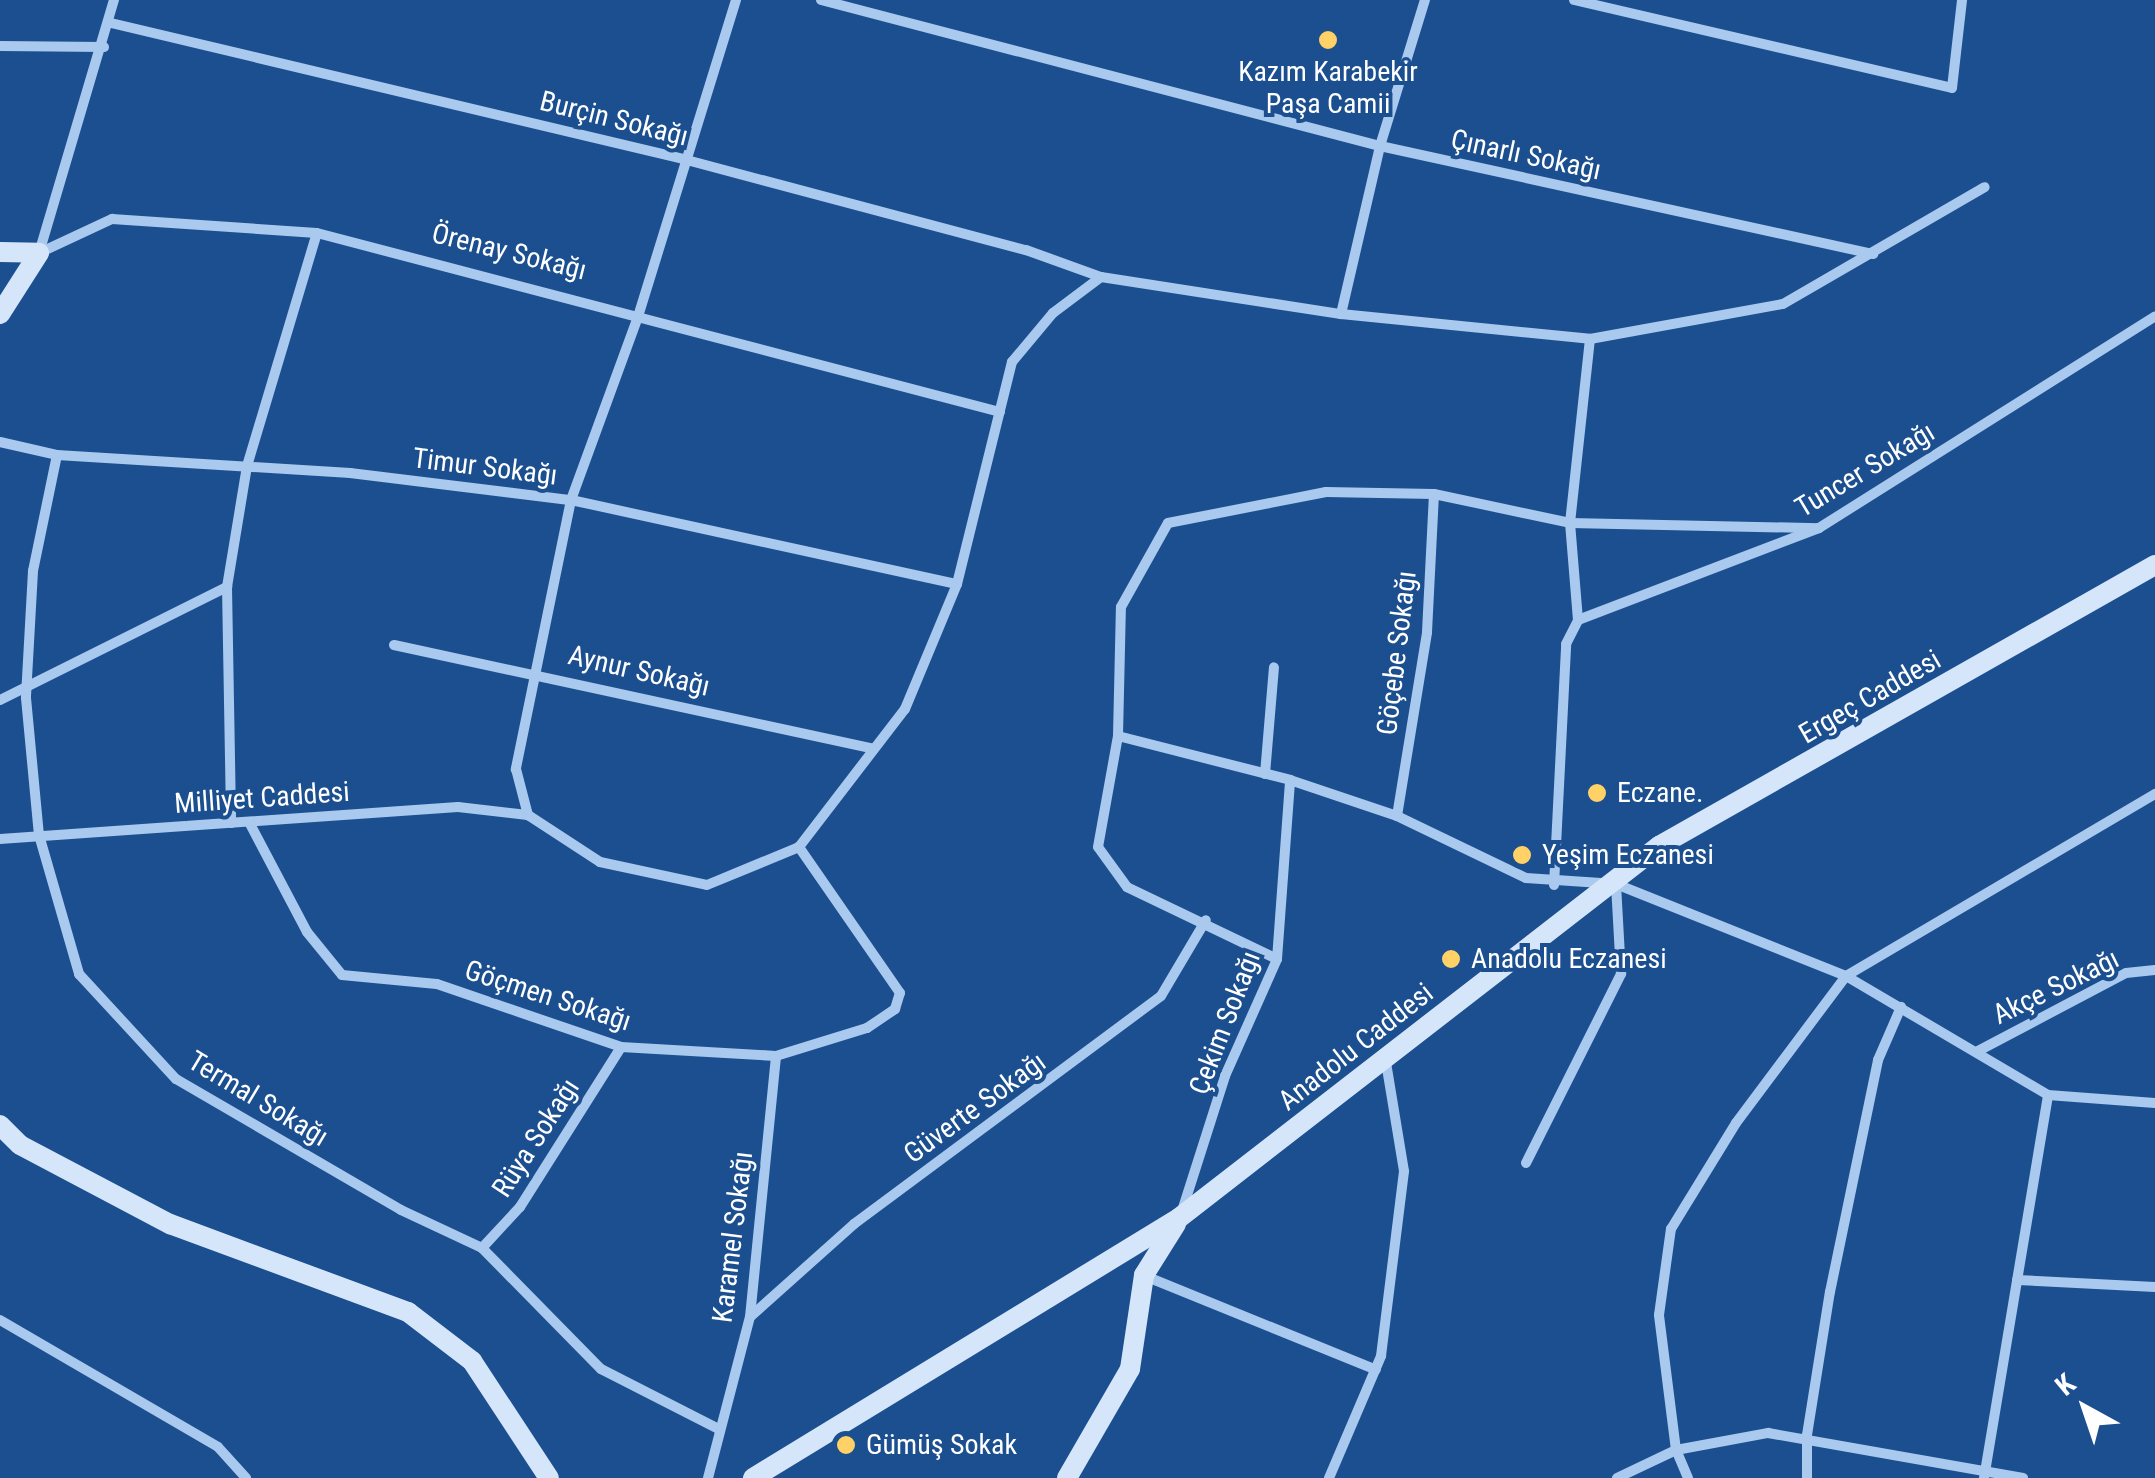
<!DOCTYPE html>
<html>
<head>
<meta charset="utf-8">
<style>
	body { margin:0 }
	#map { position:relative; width:2155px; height:1478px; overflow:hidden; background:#1b4f8f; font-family:"Roboto Condensed",sans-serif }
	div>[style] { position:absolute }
	.street>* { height:10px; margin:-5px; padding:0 5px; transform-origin:5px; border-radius:5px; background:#a9c9ee }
	.secondary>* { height:20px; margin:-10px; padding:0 10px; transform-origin:10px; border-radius:10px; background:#d6e6fa }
	.dots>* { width:28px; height:28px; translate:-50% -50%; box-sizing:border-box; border:5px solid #1b4f8f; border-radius:50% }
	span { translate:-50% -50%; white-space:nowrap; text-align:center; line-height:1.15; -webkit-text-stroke:8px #1b4f8f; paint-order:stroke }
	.poi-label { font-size:28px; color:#fff }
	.left { translate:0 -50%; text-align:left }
	.street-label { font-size:28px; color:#fff }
	.north { position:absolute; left:2035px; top:1358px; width:100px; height:100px; -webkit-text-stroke:8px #1b4f8f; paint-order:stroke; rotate:320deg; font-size:28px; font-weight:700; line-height:40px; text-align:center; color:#fff }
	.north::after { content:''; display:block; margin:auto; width:35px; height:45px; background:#fff; clip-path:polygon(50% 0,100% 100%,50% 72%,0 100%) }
</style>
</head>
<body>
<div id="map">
	<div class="street">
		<i style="left:736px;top:0;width:329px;rotate:107.2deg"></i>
		<i style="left:639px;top:314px;width:198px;rotate:110.1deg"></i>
		<i style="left:571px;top:500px;width:275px;rotate:101.6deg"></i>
		<i style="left:516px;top:769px;width:48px;rotate:75.4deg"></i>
		<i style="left:528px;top:815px;width:86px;rotate:33.1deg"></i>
		<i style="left:600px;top:862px;width:109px;rotate:12.1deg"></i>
		<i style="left:707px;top:885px;width:100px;rotate:-22.4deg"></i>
		<i style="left:799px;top:847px;width:174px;rotate:-52.5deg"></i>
		<i style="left:905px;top:709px;width:135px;rotate:-67.4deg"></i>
		<i style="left:957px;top:584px;width:229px;rotate:-76.1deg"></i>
		<i style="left:1012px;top:362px;width:64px;rotate:-50.1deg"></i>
		<i style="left:1053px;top:313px;width:60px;rotate:-36.9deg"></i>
		<i style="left:1101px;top:277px;width:243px;rotate:8.8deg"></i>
		<i style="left:1341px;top:314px;width:250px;rotate:5.7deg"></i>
		<i style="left:1590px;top:339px;width:196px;rotate:-10.3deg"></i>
		<i style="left:1783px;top:304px;width:233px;rotate:-30.1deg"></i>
		<i style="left:821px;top:0;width:578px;rotate:14.64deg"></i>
		<i style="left:1380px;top:146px;width:505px;rotate:12.36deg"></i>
		<i style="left:1574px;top:0;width:388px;rotate:13.1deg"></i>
		<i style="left:1952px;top:88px;width:89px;rotate:-83.5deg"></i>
		<i style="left:111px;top:23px;width:588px;rotate:13.37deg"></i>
		<i style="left:683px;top:159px;width:355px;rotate:14.9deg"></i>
		<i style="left:1026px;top:250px;width:80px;rotate:19.8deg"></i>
		<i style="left:0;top:46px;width:104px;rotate:0.6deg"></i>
		<i style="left:39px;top:253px;width:81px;rotate:-25deg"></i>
		<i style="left:112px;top:219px;width:205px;rotate:3.9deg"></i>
		<i style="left:317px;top:233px;width:706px;rotate:14.69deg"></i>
		<i style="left:39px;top:253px;width:264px;rotate:-73.5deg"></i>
		<i style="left:1341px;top:314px;width:172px;rotate:-76.9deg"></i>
		<i style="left:1380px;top:146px;width:153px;rotate:-72.9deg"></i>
		<i style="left:0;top:442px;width:58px;rotate:12.8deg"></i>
		<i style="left:57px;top:455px;width:294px;rotate:3.5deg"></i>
		<i style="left:350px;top:473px;width:223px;rotate:7deg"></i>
		<i style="left:571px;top:500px;width:395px;rotate:12.3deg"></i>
		<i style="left:57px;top:455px;width:118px;rotate:101.7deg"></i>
		<i style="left:33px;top:571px;width:127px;rotate:93.2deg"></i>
		<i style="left:26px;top:698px;width:138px;rotate:84.6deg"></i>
		<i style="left:39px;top:835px;width:145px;rotate:73.9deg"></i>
		<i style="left:79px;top:974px;width:143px;rotate:47.3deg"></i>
		<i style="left:176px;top:1079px;width:260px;rotate:30.2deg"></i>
		<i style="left:401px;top:1210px;width:89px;rotate:25.1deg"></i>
		<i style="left:482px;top:1248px;width:170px;rotate:45.5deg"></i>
		<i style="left:601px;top:1369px;width:132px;rotate:27deg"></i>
		<i style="left:227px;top:587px;width:236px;rotate:89deg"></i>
		<i style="left:1578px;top:620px;width:258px;rotate:-20.9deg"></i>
		<i style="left:1819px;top:528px;width:397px;rotate:-32.2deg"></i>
		<i style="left:394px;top:645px;width:489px;rotate:12.2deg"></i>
		<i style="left:0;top:700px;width:254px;rotate:-26.5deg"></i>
		<i style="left:227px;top:587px;width:123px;rotate:-80.6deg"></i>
		<i style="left:247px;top:466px;width:243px;rotate:-73.3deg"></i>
		<i style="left:1118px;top:736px;width:178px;rotate:14.3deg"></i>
		<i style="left:1290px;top:780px;width:113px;rotate:18.6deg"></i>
		<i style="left:1397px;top:816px;width:143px;rotate:25.7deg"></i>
		<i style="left:1526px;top:878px;width:90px;rotate:3.8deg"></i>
		<i style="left:1616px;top:884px;width:248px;rotate:21.8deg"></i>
		<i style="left:1846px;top:976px;width:234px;rotate:30.5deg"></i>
		<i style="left:2048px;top:1095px;width:107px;rotate:4.3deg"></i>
		<i style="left:1265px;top:774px;width:107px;rotate:-85.2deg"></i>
		<i style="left:1397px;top:816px;width:186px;rotate:-80.7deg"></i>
		<i style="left:1427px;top:632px;width:138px;rotate:-87.1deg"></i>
		<i style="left:249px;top:822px;width:124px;rotate:62.2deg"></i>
		<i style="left:307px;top:932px;width:55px;rotate:50.9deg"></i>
		<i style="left:342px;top:975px;width:95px;rotate:5.4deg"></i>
		<i style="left:437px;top:984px;width:194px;rotate:18.9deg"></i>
		<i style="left:621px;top:1047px;width:155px;rotate:3.3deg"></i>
		<i style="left:776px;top:1056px;width:95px;rotate:-17.1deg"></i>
		<i style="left:867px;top:1028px;width:34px;rotate:-34deg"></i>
		<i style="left:895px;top:1009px;width:17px;rotate:-73deg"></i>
		<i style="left:900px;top:993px;width:178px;rotate:-124.7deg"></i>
		<i style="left:0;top:839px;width:459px;rotate:-4deg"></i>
		<i style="left:458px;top:807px;width:70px;rotate:6.5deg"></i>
		<i style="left:1554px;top:885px;width:241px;rotate:-87.1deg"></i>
		<i style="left:1566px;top:644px;width:27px;rotate:-63deg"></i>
		<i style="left:1578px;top:620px;width:97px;rotate:-94.7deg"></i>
		<i style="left:1570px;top:523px;width:185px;rotate:-83.8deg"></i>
		<i style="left:1277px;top:959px;width:166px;rotate:-154.4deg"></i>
		<i style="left:1127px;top:887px;width:49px;rotate:-125.9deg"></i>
		<i style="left:1098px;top:847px;width:113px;rotate:-79.8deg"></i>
		<i style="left:1118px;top:736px;width:129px;rotate:-88.7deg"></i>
		<i style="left:1121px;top:607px;width:96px;rotate:-60.8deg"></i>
		<i style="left:1168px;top:523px;width:161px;rotate:-11.1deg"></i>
		<i style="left:1326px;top:492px;width:108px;rotate:1.1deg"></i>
		<i style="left:1434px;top:494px;width:139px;rotate:12deg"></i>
		<i style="left:1570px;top:523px;width:249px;rotate:1.2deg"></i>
		<i style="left:1978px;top:1051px;width:167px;rotate:-27.8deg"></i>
		<i style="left:2126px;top:973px;width:29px;rotate:-6deg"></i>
		<i style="left:1526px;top:1163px;width:212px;rotate:-63.3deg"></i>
		<i style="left:1621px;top:974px;width:90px;rotate:-93.2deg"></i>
		<i style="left:1182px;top:1211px;width:142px;rotate:-72.3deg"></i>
		<i style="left:1225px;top:1076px;width:128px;rotate:-66deg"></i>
		<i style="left:1277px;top:959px;width:179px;rotate:-85.8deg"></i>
		<i style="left:482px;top:1248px;width:56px;rotate:-47.2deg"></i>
		<i style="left:520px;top:1207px;width:189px;rotate:-57.7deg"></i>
		<i style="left:1145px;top:1276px;width:249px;rotate:22.1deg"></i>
		<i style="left:2017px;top:1280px;width:138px;rotate:2.9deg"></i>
		<i style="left:750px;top:1317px;width:140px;rotate:-41.8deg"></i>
		<i style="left:854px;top:1224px;width:382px;rotate:-36.6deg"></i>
		<i style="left:1161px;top:996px;width:88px;rotate:-59.4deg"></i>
		<i style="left:0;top:1320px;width:252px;rotate:30.2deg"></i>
		<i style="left:218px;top:1447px;width:42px;rotate:47.9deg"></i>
		<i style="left:708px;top:1478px;width:166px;rotate:-75.4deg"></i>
		<i style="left:750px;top:1317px;width:262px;rotate:-84.3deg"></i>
		<i style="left:1329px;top:1478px;width:133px;rotate:-66.9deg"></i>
		<i style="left:1381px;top:1356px;width:186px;rotate:-82.9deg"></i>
		<i style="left:1404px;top:1171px;width:110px;rotate:-99.4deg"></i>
		<i style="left:1617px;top:1478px;width:65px;rotate:-25.4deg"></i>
		<i style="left:1676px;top:1450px;width:94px;rotate:-10.5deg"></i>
		<i style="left:1768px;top:1433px;width:259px;rotate:10deg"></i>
		<i style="left:1688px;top:1478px;width:30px;rotate:-113deg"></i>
		<i style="left:1676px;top:1450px;width:136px;rotate:-97.2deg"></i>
		<i style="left:1659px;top:1315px;width:87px;rotate:-82.1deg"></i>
		<i style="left:1671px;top:1229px;width:124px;rotate:-58.5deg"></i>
		<i style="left:1736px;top:1123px;width:184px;rotate:-53.2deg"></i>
		<i style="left:1846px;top:976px;width:359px;rotate:-30.5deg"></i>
		<i style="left:1807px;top:1478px;width:43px;rotate:-90deg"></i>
		<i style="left:1807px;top:1435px;width:145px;rotate:-80.9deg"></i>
		<i style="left:1830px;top:1292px;width:237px;rotate:-78.3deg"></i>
		<i style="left:1878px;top:1060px;width:58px;rotate:-66.5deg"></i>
		<i style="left:1984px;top:1478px;width:388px;rotate:-80.5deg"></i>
	</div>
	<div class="secondary">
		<i style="left:0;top:252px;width:39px;rotate:1deg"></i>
		<i style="left:0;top:314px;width:72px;rotate:-57.4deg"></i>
		<i style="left:0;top:1125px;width:28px;rotate:45deg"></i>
		<i style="left:20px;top:1145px;width:170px;rotate:27.8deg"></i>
		<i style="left:170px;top:1224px;width:254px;rotate:20.3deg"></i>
		<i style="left:408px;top:1312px;width:81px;rotate:37.4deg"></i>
		<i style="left:472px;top:1361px;width:140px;rotate:56.7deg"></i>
		<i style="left:753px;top:1478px;width:499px;rotate:-31.4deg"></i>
		<i style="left:1179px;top:1218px;width:607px;rotate:-37.78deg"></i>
		<i style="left:1659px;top:846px;width:570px;rotate:-29.53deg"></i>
		<i style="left:1067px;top:1478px;width:126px;rotate:-60deg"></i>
		<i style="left:1130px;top:1369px;width:95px;rotate:-81.5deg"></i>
		<i style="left:1144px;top:1275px;width:60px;rotate:-57.9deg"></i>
	</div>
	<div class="dots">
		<i style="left:1328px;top:40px;background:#ffd166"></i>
		<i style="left:1597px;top:793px;background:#ffd166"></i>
		<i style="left:1522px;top:855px;background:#ffd166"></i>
		<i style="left:1451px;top:959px;background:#ffd166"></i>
		<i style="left:846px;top:1445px;background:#ffd166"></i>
	</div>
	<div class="poi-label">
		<span style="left:1328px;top:88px">Kazım Karabekir<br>Paşa Camii</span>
		<span class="left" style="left:1617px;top:793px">Eczane.</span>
		<span class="left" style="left:1542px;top:855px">Yeşim Eczanesi</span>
		<span class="left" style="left:1471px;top:959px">Anadolu Eczanesi</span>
		<span class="left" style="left:866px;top:1445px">Gümüş Sokak</span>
	</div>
	<div class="street-label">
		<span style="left:614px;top:119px;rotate:14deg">Burçin Sokağı</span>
		<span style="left:1526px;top:155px;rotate:12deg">Çınarlı Sokağı</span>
		<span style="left:509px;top:252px;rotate:14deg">Örenay Sokağı</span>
		<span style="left:485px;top:467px;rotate:7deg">Timur Sokağı</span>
		<span style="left:1865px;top:470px;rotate:-31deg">Tuncer Sokağı</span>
		<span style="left:1397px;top:653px;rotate:-83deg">Göçebe Sokağı</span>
		<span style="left:639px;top:671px;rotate:13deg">Aynur Sokağı</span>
		<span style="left:1870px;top:697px;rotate:-30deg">Ergeç Caddesi</span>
		<span style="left:262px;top:798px;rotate:-4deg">Milliyet Caddesi</span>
		<span style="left:2056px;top:987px;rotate:-26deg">Akçe Sokağı</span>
		<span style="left:548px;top:996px;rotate:18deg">Göçmen Sokağı</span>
		<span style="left:1225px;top:1023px;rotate:-69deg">Çekim Sokağı</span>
		<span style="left:1356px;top:1047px;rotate:-38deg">Anadolu Caddesi</span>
		<span style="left:258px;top:1099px;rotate:31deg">Termal Sokağı</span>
		<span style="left:975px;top:1108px;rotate:-36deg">Güverte Sokağı</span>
		<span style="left:536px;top:1138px;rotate:-57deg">Rüya Sokağı</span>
		<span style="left:733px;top:1237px;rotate:-83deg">Karamel Sokağı</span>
	</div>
	<div class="north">K</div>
</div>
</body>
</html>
